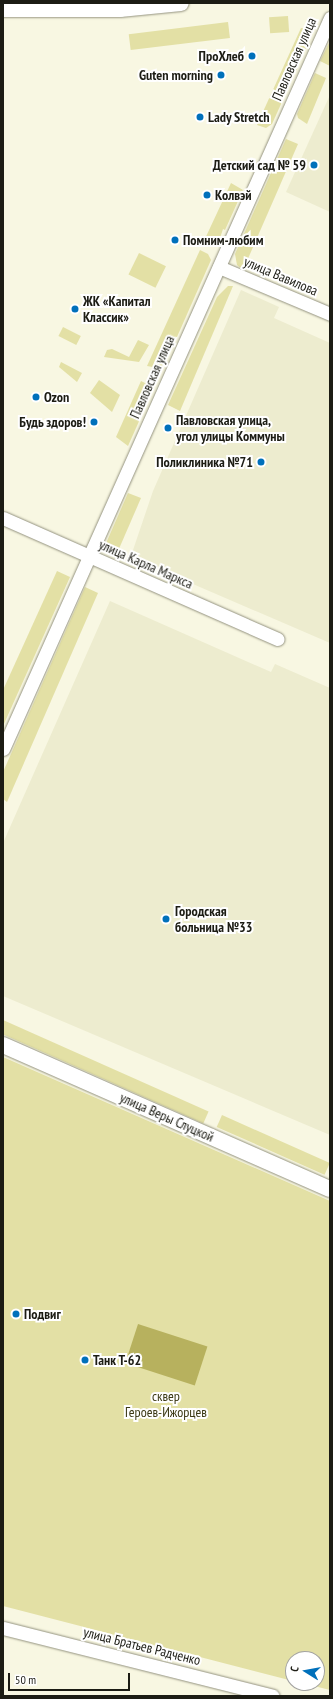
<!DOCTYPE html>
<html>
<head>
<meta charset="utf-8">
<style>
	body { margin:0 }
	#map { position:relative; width:333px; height:1699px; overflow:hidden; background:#f8f7e2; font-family:"PT Sans Narrow",sans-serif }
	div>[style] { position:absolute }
	.built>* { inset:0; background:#edeccf }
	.green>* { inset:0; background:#e3e0a5; transform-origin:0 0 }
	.water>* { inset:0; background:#b7b15e; transform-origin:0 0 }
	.roads { filter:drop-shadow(0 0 1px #93927f) drop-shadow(0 0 1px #93927f) }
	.minor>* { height:13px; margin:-6.5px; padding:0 6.5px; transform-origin:6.5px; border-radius:6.5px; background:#fff }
	.tertiary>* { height:16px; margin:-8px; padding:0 8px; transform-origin:8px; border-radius:8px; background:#fff }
	.dots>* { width:11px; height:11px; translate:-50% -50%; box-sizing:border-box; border:2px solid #fff; border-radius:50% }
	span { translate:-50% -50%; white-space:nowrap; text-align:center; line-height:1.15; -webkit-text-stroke:4px #fff; paint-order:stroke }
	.poi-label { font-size:14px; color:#1c1c14; font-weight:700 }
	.right { translate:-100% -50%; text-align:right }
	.left { translate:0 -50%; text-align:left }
	.street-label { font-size:14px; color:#1c1c14 }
	.park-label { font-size:14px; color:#3c3915 }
	.frame { position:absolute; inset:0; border:4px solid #1c1c14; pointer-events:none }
	.north { position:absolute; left:285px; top:1651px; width:40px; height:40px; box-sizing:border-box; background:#fff; border:1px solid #a4a4a1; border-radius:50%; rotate:281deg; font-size:11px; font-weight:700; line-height:16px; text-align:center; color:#1c1c14 }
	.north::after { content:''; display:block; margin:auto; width:14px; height:18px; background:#0070bb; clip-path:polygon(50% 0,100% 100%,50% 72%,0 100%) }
	.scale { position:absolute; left:8px; top:1673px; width:122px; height:18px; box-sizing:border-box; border:2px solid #1c1c14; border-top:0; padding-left:5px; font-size:12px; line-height:14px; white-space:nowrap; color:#1c1c14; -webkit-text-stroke:3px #fff; paint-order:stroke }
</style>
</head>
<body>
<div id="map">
	<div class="built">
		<i style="clip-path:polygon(330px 95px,330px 212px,286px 192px)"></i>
		<i style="clip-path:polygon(241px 290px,279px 307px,274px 318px,330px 343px,330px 643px,172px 575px,132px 553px,153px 491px)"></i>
		<i style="clip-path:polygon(110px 601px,271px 672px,275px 664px,330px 688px,330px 1135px,3px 996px,3px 843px)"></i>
	</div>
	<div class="green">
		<i style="left:288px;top:16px;width:16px;height:19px;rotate:86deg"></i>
		<i style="left:228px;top:22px;width:16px;height:100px;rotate:83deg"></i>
		<i style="clip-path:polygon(301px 28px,314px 31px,272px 124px,266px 128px,257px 125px)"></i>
		<i style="clip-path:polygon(330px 41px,330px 66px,320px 61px)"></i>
		<i style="clip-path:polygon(315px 73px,326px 78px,307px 124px,298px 118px,297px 114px)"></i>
		<i style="clip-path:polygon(286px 139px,298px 144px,243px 270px,237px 265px,235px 254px)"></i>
		<i style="clip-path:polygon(231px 183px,243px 190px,225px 230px,223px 229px,218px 244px,212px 246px,203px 243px)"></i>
		<i style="clip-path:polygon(200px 250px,208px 254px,211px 260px,165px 364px,158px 368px,147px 366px)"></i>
		<i style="left:139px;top:253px;width:30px;height:24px;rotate:26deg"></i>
		<i style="clip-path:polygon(228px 286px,233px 286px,180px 411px,168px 405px,217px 297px)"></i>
		<i style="left:63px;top:327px;width:20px;height:10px;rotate:27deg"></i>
		<i style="clip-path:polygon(138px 340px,149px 345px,139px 362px,104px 357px,107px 350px,112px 349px,129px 357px)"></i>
		<i style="clip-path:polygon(61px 362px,82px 373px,77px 382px,59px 367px)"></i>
		<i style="clip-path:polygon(99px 380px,120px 395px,112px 412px,90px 393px)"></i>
		<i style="clip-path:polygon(141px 381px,151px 386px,153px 390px,128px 446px,116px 437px)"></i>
		<i style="clip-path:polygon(128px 493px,141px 498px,115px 558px,107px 551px,107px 541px)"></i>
		<i style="clip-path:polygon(57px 571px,70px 577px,3px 726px,3px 690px)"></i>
		<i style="clip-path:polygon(85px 587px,98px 593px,7px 802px,3px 799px,3px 772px)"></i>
		<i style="left:3px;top:1020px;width:225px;height:13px;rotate:24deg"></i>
		<i style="clip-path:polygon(3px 1057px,330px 1201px,330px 1690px,302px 1683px,317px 1683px,317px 1659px,293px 1659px,293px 1681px,3px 1606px)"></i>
		<i style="left:222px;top:1115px;width:118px;height:13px;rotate:24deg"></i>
	</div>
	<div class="water">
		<i style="left:138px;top:1324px;width:73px;height:41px;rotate:18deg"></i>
	</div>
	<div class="roads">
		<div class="minor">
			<i style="left:219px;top:267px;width:121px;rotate:22.9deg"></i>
			<i style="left:3px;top:518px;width:300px;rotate:23.8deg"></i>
			<i style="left:3px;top:749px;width:801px;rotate:-65.9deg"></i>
			<i style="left:3px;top:1628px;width:278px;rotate:14.1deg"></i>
		</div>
		<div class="tertiary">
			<i style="left:3px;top:9px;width:117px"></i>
			<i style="left:120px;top:9px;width:61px;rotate:-5.6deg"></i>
			<i style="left:3px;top:1045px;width:357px;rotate:23.8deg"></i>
		</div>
	</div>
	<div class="dots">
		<i style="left:252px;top:56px;background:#0070bb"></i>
		<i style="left:221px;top:75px;background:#0070bb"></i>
		<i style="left:200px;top:117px;background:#0070bb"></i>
		<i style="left:314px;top:165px;background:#0070bb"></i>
		<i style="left:207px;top:195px;background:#0070bb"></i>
		<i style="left:175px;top:240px;background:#0070bb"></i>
		<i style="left:75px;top:309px;background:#0070bb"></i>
		<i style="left:36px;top:397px;background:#0070bb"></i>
		<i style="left:94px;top:422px;background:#0070bb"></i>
		<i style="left:168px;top:428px;background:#0070bb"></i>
		<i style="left:261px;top:462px;background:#0070bb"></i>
		<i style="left:166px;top:919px;background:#0070bb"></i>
		<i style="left:16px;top:1314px;background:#0070bb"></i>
		<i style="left:85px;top:1360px;background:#0070bb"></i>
	</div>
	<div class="poi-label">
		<span class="right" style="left:244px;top:56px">ПроХлеб</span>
		<span class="right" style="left:213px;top:75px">Guten morning</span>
		<span class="left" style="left:208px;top:117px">Lady Stretch</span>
		<span class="right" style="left:306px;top:165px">Детский сад № 59</span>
		<span class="left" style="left:215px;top:195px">Колвэй</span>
		<span class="left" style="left:183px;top:240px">Помним-любим</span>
		<span class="left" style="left:83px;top:309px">ЖК «Капитал<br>Классик»</span>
		<span class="left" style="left:44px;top:397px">Ozon</span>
		<span class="left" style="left:176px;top:428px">Павловская улица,<br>угол улицы Коммуны</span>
		<span class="right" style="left:86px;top:422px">Будь здоров!</span>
		<span class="right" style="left:253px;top:462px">Поликлиника №71</span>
		<span class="left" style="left:175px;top:919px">Городская<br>больница №33</span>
		<span class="left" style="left:24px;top:1314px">Подвиг</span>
		<span class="left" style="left:93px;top:1360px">Танк Т-62</span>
	</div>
	<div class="street-label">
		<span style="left:294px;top:59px;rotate:-66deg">Павловская улица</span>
		<span style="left:281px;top:276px;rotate:23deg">улица Вавилова</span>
		<span style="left:152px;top:377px;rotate:-66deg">Павловская улица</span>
		<span style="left:146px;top:564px;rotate:24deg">улица Карла Маркса</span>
		<span style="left:167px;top:1117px;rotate:24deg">улица Веры Слуцкой</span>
		<span style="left:142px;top:1646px;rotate:14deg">улица Братьев Радченко</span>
	</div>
	<div class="park-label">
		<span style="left:166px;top:1404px">сквер<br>Героев-Ижорцев</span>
	</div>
	<div class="frame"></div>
	<div class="north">С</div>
	<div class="scale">50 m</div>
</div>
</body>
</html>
